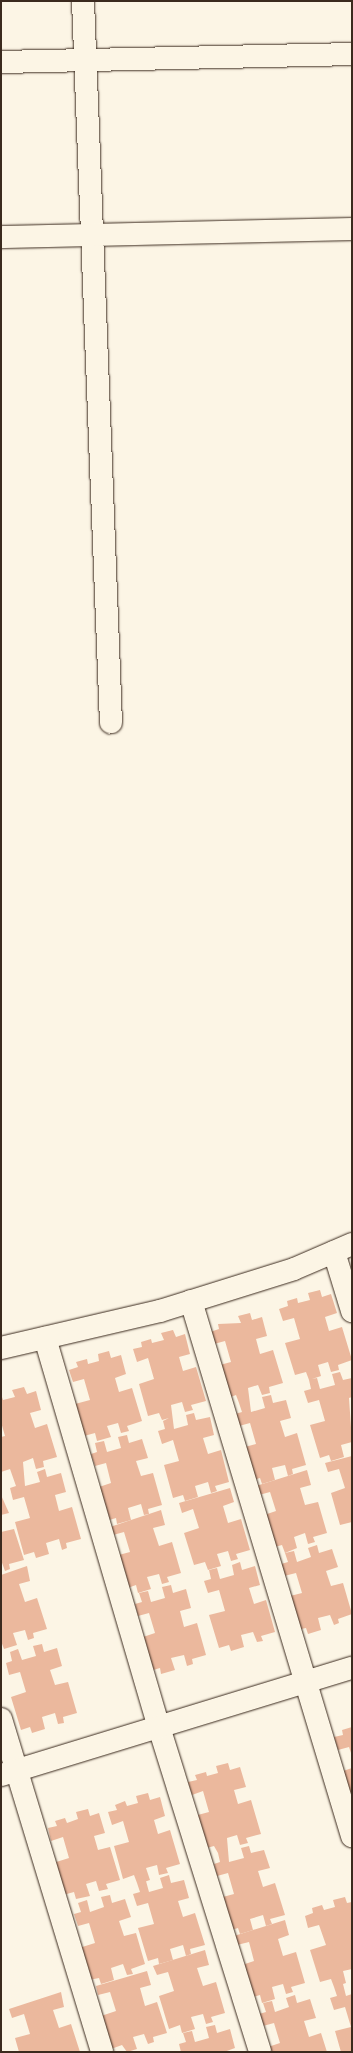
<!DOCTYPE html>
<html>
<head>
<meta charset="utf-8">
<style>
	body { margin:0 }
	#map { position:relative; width:353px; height:2053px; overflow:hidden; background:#fcf5e5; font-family:"Comic Neue",sans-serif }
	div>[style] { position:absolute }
	.building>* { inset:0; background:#ebb89d }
	.roads { filter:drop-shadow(0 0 1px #3b2a1e) drop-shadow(0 0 1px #3b2a1e) }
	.minor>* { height:22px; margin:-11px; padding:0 11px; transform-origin:11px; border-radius:11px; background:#fcf5e5 }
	span { translate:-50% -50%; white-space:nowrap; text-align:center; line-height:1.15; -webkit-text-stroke:4px #fcf5e5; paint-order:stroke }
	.frame { position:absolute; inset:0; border:2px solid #3b2a1e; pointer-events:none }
</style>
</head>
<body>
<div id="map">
	<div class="building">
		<i style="clip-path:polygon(320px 1290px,322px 1297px,331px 1294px,337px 1313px,325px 1317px,329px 1331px,342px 1327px,352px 1360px,338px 1365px,339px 1370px,331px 1372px,328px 1362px,318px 1365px,321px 1376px,312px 1379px,317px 1378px,320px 1389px,335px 1385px,332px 1374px,340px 1372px,343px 1380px,352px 1378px,352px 1397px,349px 1398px,352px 1442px,341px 1445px,344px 1457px,331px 1461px,329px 1455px,320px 1458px,310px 1425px,325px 1421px,319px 1400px,308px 1403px,304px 1391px,311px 1389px,309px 1380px,306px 1372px,295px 1375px,285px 1343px,300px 1339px,294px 1318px,283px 1321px,279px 1309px,288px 1306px,287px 1301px,297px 1298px,298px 1303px,310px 1300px,308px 1293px)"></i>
		<i style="clip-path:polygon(250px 1313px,252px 1320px,262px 1317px,267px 1336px,256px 1339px,260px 1354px,273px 1350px,283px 1383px,269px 1387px,270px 1393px,262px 1395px,258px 1385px,248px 1388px,251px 1412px,265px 1408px,262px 1397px,271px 1395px,273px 1403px,286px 1400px,291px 1418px,280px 1421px,285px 1437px,297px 1433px,306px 1465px,292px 1469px,293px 1474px,288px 1476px,285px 1465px,272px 1468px,275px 1480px,262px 1484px,260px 1478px,250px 1481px,241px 1448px,256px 1444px,250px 1423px,239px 1426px,235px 1414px,242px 1412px,239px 1403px,236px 1395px,225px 1399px,216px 1366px,231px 1362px,225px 1341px,214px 1344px,210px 1332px,219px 1329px,218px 1324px,241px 1323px,238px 1316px)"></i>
		<i style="clip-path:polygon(173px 1330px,176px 1337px,185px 1334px,190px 1354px,179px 1357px,183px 1371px,196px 1367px,206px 1401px,191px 1405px,193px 1410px,185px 1412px,182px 1402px,171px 1405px,174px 1429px,188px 1425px,186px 1415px,194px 1413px,196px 1420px,210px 1417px,214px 1435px,203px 1438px,208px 1454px,221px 1450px,229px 1482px,215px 1486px,217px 1491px,211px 1493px,208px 1482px,195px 1486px,198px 1497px,185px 1501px,183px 1495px,173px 1498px,164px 1465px,179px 1461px,173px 1440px,162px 1444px,158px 1431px,165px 1429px,163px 1421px,169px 1418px,162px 1420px,159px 1413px,148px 1416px,139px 1384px,154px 1379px,148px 1358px,137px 1362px,133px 1349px,142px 1347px,141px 1342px,151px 1339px,152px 1343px,164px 1340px,161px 1333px)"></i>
		<i style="clip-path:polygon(109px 1351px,111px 1358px,121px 1355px,126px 1374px,115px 1378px,119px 1392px,132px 1388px,142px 1421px,127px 1426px,129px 1431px,121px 1433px,118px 1423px,107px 1426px,111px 1437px,97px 1441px,95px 1433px,84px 1436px,75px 1404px,90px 1400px,84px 1379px,73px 1382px,69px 1370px,78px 1367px,76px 1362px,87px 1359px,88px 1364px,99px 1361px,98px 1354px)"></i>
		<i style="clip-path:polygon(24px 1387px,27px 1394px,36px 1391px,41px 1410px,30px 1413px,35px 1428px,47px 1424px,57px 1457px,43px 1461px,44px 1467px,36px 1469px,33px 1458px,23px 1462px,25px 1486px,40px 1482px,37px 1472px,45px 1469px,47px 1477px,61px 1473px,66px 1492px,55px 1495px,59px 1511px,72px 1507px,81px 1539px,66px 1543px,67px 1548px,62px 1550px,59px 1539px,46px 1543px,49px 1554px,36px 1558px,34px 1552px,24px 1555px,15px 1522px,30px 1518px,24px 1497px,13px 1500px,10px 1488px,16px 1486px,10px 1469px,1px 1472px,1px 1437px,5px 1436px,1px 1422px,1px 1394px,3px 1400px,15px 1397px,12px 1390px)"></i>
		<i style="clip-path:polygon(127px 1435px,129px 1443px,142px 1439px,148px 1458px,136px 1461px,141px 1476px,153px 1473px,162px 1505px,148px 1509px,149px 1514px,144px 1515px,141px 1504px,128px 1508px,131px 1520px,117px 1524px,116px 1518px,106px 1521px,96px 1488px,111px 1483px,106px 1463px,95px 1466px,91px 1454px,97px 1452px,95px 1443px,104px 1441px,107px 1452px,121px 1448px,118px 1437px)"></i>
		<i style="clip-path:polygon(352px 1456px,352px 1522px,340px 1525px,331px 1493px,345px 1488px,339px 1469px,328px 1472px,325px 1463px)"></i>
		<i style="clip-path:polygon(307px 1470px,311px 1485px,300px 1488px,305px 1505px,318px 1502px,327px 1533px,313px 1537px,315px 1542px,308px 1544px,305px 1533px,294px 1537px,297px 1548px,285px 1553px,282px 1545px,271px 1548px,261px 1516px,276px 1511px,270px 1492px,259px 1495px,256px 1486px)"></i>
		<i style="clip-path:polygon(230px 1488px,234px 1502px,223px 1506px,228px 1523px,241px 1519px,250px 1550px,236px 1554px,238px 1559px,231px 1561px,228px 1551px,217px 1554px,221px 1566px,208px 1570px,205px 1562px,194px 1565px,184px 1533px,199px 1528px,193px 1509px,182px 1513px,179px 1503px)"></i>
		<i style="clip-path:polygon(1px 1495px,9px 1513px,1px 1515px)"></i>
		<i style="clip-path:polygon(161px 1510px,165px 1525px,153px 1528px,159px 1546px,172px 1542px,181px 1573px,167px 1577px,169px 1582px,162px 1584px,159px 1574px,147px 1577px,151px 1589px,138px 1593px,136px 1585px,125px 1589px,115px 1556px,130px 1552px,124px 1532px,113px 1535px,110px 1527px)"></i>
		<i style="clip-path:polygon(14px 1529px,24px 1560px,9px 1564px,10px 1569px,5px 1571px,1px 1560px,1px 1532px)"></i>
		<i style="clip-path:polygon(317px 1545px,319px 1553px,332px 1549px,338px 1567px,326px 1571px,331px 1586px,343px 1583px,352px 1614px,338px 1619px,339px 1623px,334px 1625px,330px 1615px,318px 1618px,321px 1630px,308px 1634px,306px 1628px,296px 1630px,286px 1597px,302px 1593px,296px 1573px,284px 1576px,281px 1564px,288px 1562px,285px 1553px,294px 1551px,297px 1562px,311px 1557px,308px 1548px)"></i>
		<i style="clip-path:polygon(240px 1562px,242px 1570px,255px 1566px,260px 1585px,249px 1588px,254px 1604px,266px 1600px,275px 1632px,261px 1636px,263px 1641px,257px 1642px,253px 1632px,241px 1635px,244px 1647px,231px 1651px,229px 1645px,219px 1648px,209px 1615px,225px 1611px,219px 1590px,208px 1593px,204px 1581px,211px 1579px,209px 1570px,217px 1568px,220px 1579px,234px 1575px,232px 1565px)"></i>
		<i style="clip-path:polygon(27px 1566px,30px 1581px,19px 1584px,25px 1602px,37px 1598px,47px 1629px,33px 1633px,34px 1638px,28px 1640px,25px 1630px,13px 1633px,17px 1645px,4px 1649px,1px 1641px,1px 1575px)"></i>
		<i style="clip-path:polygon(171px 1585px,173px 1593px,186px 1589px,191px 1608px,180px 1611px,184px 1627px,197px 1623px,206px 1655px,192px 1659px,193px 1664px,187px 1666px,184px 1655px,171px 1658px,175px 1670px,161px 1674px,160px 1668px,150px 1671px,140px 1638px,155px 1633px,149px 1613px,138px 1616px,135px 1604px,142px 1602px,139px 1593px,148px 1591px,151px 1602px,165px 1598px,162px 1587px)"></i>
		<i style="clip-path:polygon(42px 1644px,44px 1652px,57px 1648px,62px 1666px,50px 1670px,55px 1685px,68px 1682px,77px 1713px,63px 1717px,64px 1723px,58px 1724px,55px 1713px,42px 1717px,45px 1729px,32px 1733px,30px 1727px,21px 1730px,11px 1697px,26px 1692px,20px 1672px,9px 1675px,6px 1663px,12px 1661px,10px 1652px,18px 1649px,22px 1660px,36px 1656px,33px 1646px)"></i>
		<i style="clip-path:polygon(352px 1727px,352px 1756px,349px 1747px,338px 1750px,334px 1737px,343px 1735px,342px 1730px)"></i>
		<i style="clip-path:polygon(228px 1763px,230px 1770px,240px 1767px,246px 1787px,234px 1790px,238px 1804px,251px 1800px,261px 1834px,246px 1838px,248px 1843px,240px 1845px,237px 1835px,227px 1838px,229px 1862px,244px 1858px,241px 1848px,249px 1846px,251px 1853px,264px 1850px,270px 1868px,258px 1871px,263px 1887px,275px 1883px,285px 1915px,270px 1919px,272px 1924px,266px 1926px,263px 1915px,250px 1919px,253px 1930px,240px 1934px,238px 1928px,228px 1931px,219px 1898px,234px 1894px,228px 1873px,217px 1876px,214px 1864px,220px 1862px,218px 1853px,214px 1846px,203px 1849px,194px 1816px,209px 1812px,203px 1791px,192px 1795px,188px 1782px,197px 1780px,195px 1775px,206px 1772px,207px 1776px,218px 1773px,216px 1766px)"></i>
		<i style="clip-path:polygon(352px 1768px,352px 1803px,340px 1772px)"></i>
		<i style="clip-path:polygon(148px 1793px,150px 1800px,160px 1797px,165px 1816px,154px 1820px,158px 1834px,170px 1830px,180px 1864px,166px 1868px,168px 1873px,159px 1875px,157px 1865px,146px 1868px,150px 1880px,141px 1883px,146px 1881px,149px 1892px,163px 1888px,160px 1878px,169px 1875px,171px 1883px,184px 1880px,189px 1898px,178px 1901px,183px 1917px,195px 1913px,205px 1945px,190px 1949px,191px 1954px,186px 1956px,183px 1945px,170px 1949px,173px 1960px,159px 1964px,158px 1958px,148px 1961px,138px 1928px,154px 1924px,148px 1903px,137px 1906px,133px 1894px,140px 1892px,137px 1883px,134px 1875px,123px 1879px,114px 1846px,129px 1842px,123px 1821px,112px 1825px,108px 1812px,117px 1810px,115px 1805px,125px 1801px,127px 1806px,138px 1803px,136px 1796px)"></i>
		<i style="clip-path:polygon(88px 1809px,90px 1816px,99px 1813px,105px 1833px,94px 1836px,98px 1850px,110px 1847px,120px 1880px,106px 1884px,108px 1889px,99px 1891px,96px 1881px,86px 1884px,90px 1896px,76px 1899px,74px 1892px,63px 1895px,53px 1863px,69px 1858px,63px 1837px,51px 1841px,48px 1828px,57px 1826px,55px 1821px,65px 1818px,67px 1823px,78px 1819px,76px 1812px)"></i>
		<i style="clip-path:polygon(110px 1895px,112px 1903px,125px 1899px,131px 1917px,119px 1921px,124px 1936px,136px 1933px,145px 1964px,131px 1969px,133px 1974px,127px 1975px,123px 1964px,111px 1968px,114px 1980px,101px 1984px,99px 1978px,89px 1980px,79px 1948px,95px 1943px,89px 1923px,78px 1926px,74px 1914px,81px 1912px,78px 1903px,87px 1900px,90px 1912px,104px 1907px,101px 1897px)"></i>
		<i style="clip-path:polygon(345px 1897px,347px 1903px,352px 1902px,352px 1969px,343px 1971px,346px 1983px,343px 1984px,346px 1996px,352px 1994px,352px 2052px,341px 2052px,335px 2031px,351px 2027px,345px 2007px,334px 2010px,330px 1998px,337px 1996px,334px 1987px,331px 1979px,320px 1982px,310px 1950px,326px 1945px,319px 1925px,308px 1928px,305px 1916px,313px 1913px,312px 1908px,322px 1905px,324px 1910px,335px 1907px,333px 1900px)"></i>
		<i style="clip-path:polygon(285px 1920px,289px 1935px,278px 1939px,283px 1956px,296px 1952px,305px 1983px,291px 1987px,293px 1992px,286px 1994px,283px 1984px,272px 1987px,275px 1999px,262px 2003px,260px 1995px,249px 1998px,239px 1966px,254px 1961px,249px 1942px,237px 1945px,234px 1936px)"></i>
		<i style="clip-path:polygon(205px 1950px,209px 1965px,197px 1968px,203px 1986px,216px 1982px,225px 2013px,211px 2017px,213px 2022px,206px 2024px,203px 2014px,191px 2017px,195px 2029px,182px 2033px,180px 2025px,169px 2029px,159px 1996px,174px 1991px,168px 1972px,157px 1975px,153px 1966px)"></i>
		<i style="clip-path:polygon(147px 1971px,151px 1985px,140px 1988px,145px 2006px,157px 2002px,167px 2033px,153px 2037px,154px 2042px,148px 2044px,144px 2034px,133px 2037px,137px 2049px,127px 2052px,122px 2045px,111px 2049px,101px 2016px,116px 2011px,110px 1992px,98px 1995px,96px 1986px)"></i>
		<i style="clip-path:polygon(61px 1992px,64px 2007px,53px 2010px,59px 2028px,71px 2024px,80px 2052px,19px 2052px,15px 2038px,30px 2034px,24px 2014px,12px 2018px,9px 2009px)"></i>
		<i style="clip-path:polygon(295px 1995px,297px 2003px,310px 1999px,316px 2018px,304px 2021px,309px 2037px,321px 2033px,327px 2052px,266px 2052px,265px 2048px,280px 2043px,274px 2023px,263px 2026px,259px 2014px,266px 2012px,263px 2003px,272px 2001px,275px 2012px,289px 2007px,286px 1998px)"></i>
		<i style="clip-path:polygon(215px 2025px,217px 2033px,230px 2029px,235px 2048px,224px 2052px,181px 2052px,179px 2044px,186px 2042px,183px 2033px,192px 2031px,195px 2042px,209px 2038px,206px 2027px)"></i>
	</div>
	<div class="roads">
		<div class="minor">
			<i style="left:83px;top:1px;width:722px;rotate:87.78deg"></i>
			<i style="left:1px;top:62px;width:351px;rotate:-1.3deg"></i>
			<i style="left:1px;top:237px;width:351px;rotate:-1.3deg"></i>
			<i style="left:334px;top:1252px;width:62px;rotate:73deg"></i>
			<i style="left:191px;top:1301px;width:559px;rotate:73.25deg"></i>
			<i style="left:45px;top:1338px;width:405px;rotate:73.7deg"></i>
			<i style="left:159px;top:1727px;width:340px;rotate:72.7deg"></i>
			<i style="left:1px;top:1348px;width:163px;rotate:-13.1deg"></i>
			<i style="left:160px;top:1311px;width:140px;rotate:-17.4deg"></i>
			<i style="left:294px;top:1269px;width:63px;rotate:-23.3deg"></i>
			<i style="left:1px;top:1719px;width:348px;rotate:73.1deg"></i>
			<i style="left:1px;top:1775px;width:367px;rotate:-17deg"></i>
		</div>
	</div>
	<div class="frame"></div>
</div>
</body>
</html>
